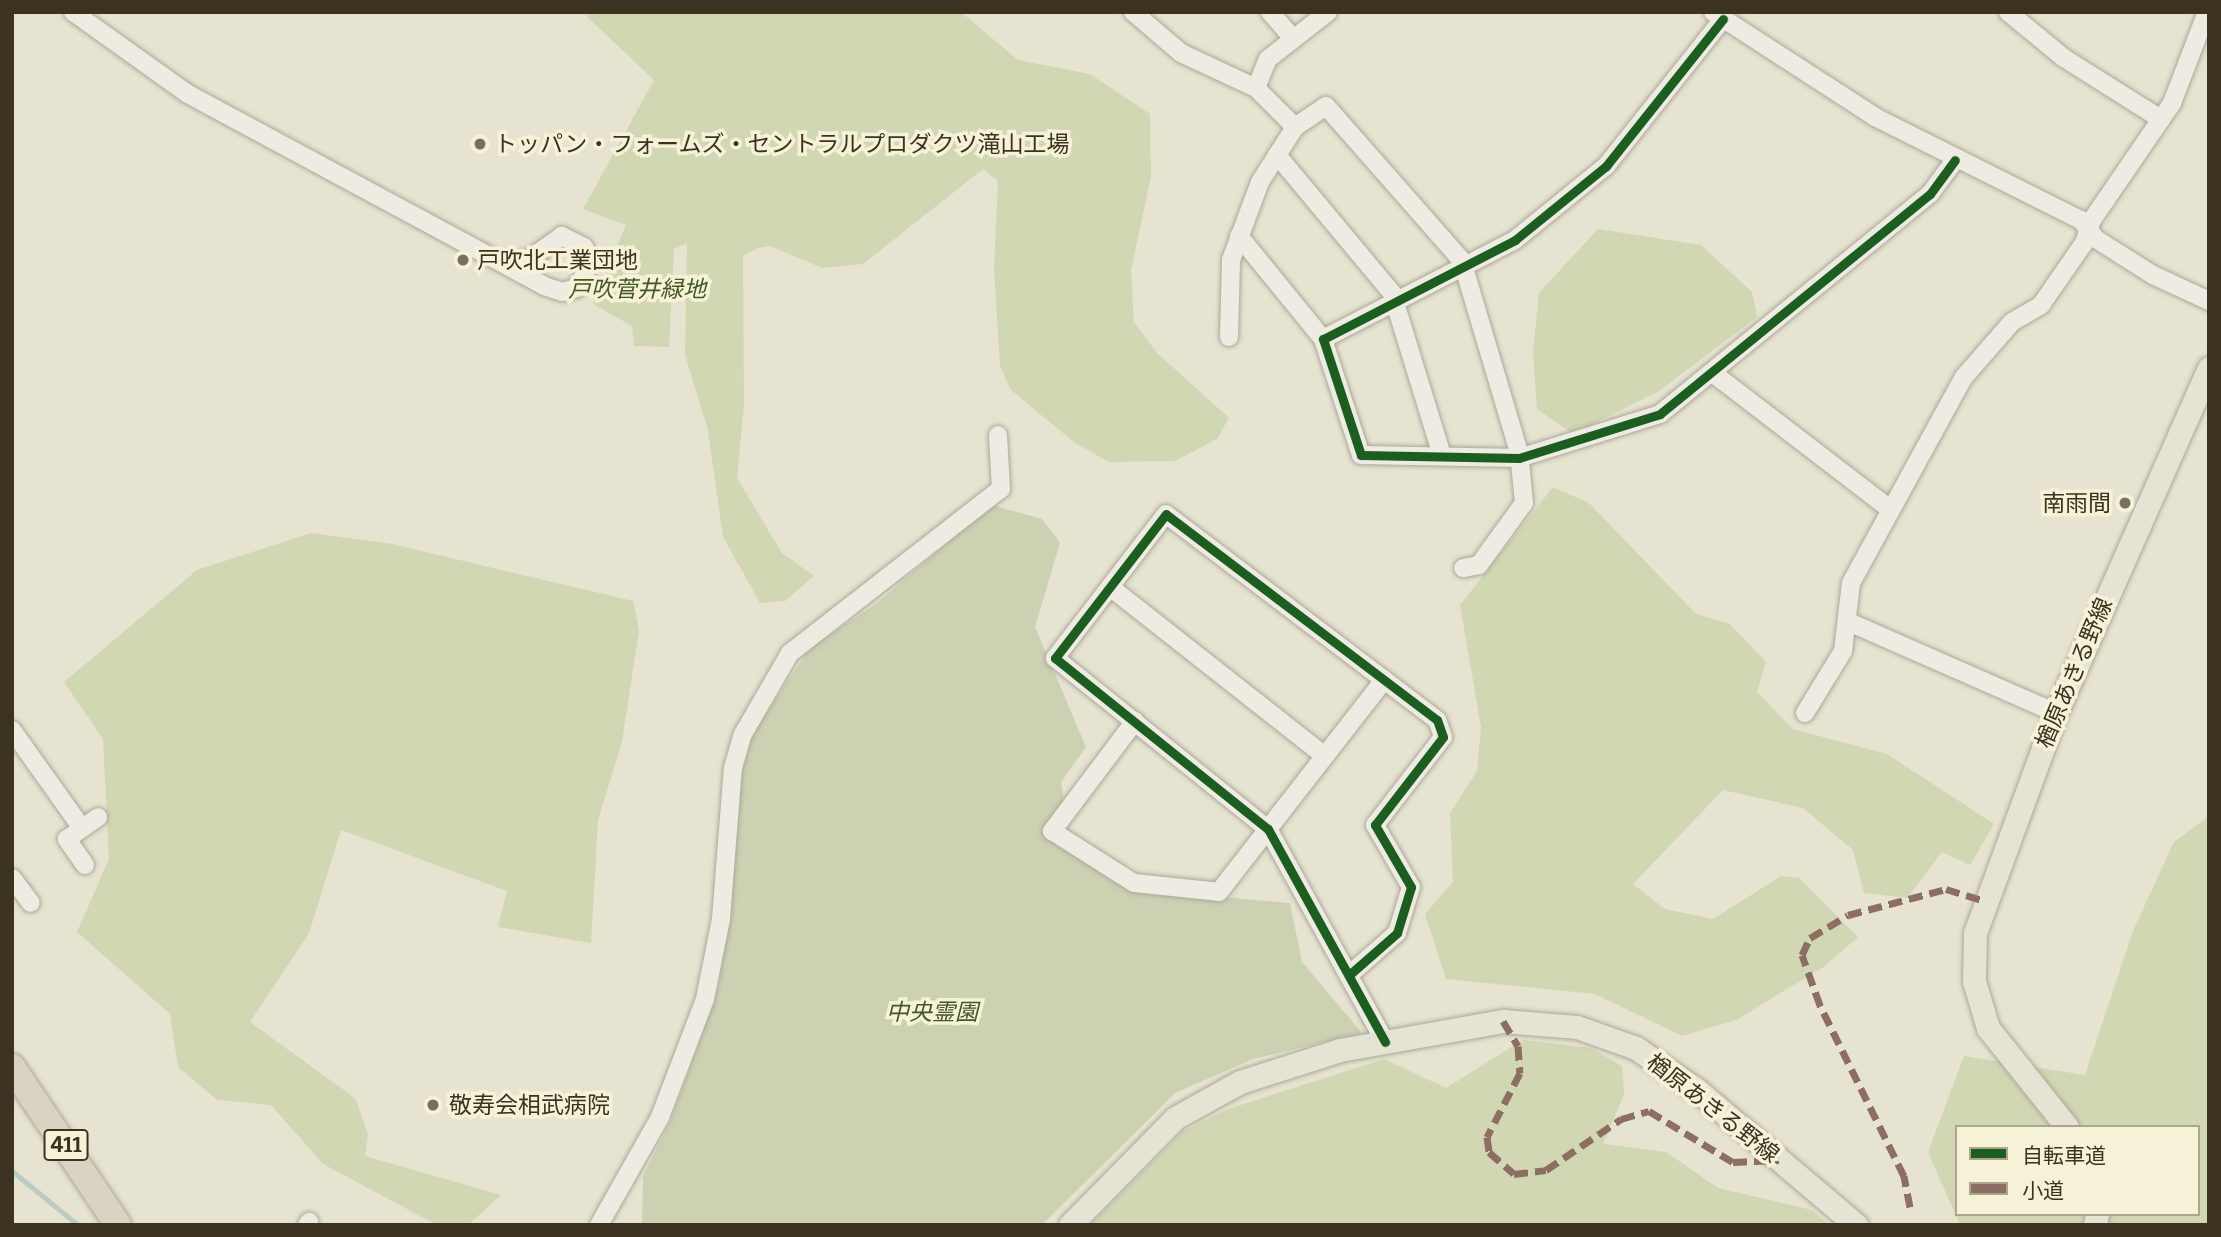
<!DOCTYPE html>
<html>
<head>
<meta charset="utf-8">
<style>
	body { margin:0 }
	#map { position:relative; width:2221px; height:1237px; overflow:hidden; background:#e6e3d0; font-family:Bitter,"Noto Sans JP",serif }
	div>[style] { position:absolute }
	.green>* { inset:0; background:#d1d7b3 }
	.cemetery>* { inset:0; background:#ccd1b2 }
	.stream>* { height:5px; margin:-2.5px; padding:0 2.5px; transform-origin:2.5px; border-radius:2.5px; background:#bbccc4 }
	.roads { filter:drop-shadow(0 0 2px #aba899) drop-shadow(0 0 2px #aba899) }
	.minor>* { height:18px; margin:-9px; padding:0 9px; transform-origin:9px; border-radius:9px; background:#eeece2 }
	.major>* { height:23px; margin:-11.5px; padding:0 11.5px; transform-origin:11.5px; border-radius:11.5px; background:#e5e3d3 }
	.highway>* { height:26px; margin:-13px; padding:0 13px; transform-origin:13px; border-radius:13px; background:#d9d4c1 }
	.quiet>* { height:7px; margin-top:-3.5px; transform-origin:0; background:repeating-linear-gradient(90deg,#8d6e63 0 14px,transparent 0 21px) }
	.cycleway>* { height:9px; margin:-4.5px; padding:0 4.5px; transform-origin:4.5px; border-radius:4.5px; background:#1b5e20 }
	.dots>* { width:19px; height:19px; translate:-50% -50%; box-sizing:border-box; border:4px solid #f6f2d8; border-radius:50% }
	span { translate:-50% -50%; white-space:nowrap; text-align:center; line-height:1.15; -webkit-text-stroke:7px #f6f2d8; paint-order:stroke }
	.shield-label span { padding:2px 5px; background:#f6f2d8; border:2px solid; border-radius:5px; -webkit-text-stroke-width:0 }
	.shield-label { font-size:21px; color:#3b3220; font-weight:700 }
	.poi-label { font-size:23px; color:#3b3220 }
	.left { translate:0 -50%; text-align:left }
	.right { translate:-100% -50%; text-align:right }
	.park-label { font-size:23px; color:#435727; font-style:italic }
	.street-label { font-size:23px; color:#3b3220 }
	.frame { position:absolute; inset:0; border:14px solid #3b3220; pointer-events:none }
	.legend { position:absolute; left:1955px; top:1125px; width:245px; height:91px; box-sizing:border-box; background:#f6f2d8; border:2px solid #aba58e; margin:0; padding:9px 12px; list-style:none; font-size:21px; color:#3b3220 }
	.legend li { display:flex; align-items:center; gap:14px; height:35px }
	.legend b { width:35px; border:2px solid #aba58e }
</style>
</head>
<body>
<div id="map">
	<div class="green">
		<i style="clip-path:polygon(582px 12px,961px 12px,1018px 60px,1090px 74px,1150px 114px,1151px 177px,1131px 270px,1134px 322px,1157px 353px,1229px 418px,1217px 439px,1175px 461px,1109px 462px,1075px 443px,1011px 390px,1000px 366px,994px 270px,998px 181px,983px 169px,863px 264px,822px 268px,770px 246px,757px 248px,743px 256px,744px 404px,737px 478px,782px 553px,814px 576px,785px 601px,760px 603px,723px 537px,708px 430px,685px 355px,687px 243px,674px 249px,669px 347px,634px 346px,632px 326px,593px 304px,626px 225px,583px 209px,654px 80px)"></i>
		<i style="clip-path:polygon(1598px 229px,1701px 245px,1752px 292px,1757px 317px,1659px 391px,1573px 434px,1537px 409px,1533px 351px,1539px 293px)"></i>
		<i style="clip-path:polygon(1553px 487px,1589px 503px,1696px 614px,1730px 624px,1766px 662px,1757px 692px,1793px 729px,1887px 754px,1994px 824px,1970px 865px,1942px 852px,1907px 898px,1864px 893px,1853px 850px,1803px 808px,1723px 790px,1633px 884px,1665px 909px,1713px 919px,1781px 876px,1799px 878px,1858px 937px,1825px 966px,1736px 1020px,1682px 1036px,1595px 994px,1446px 979px,1425px 914px,1453px 882px,1450px 813px,1477px 771px,1481px 727px,1460px 605px)"></i>
		<i style="clip-path:polygon(311px 533px,392px 544px,633px 601px,639px 630px,622px 742px,598px 820px,591px 943px,498px 927px,507px 891px,341px 830px,309px 933px,250px 1022px,355px 1098px,368px 1134px,365px 1156px,501px 1195px,468px 1225px,437px 1225px,323px 1164px,271px 1105px,217px 1100px,178px 1067px,170px 1014px,77px 932px,109px 859px,103px 739px,64px 682px,197px 570px)"></i>
		<i style="clip-path:polygon(evenodd,2209px 816px,2209px 1225px,1960px 1225px,1928px 1152px,1964px 1056px,2085px 1075px,2133px 931px,2174px 842px,2209px 816px,1957px 1127px,2198px 1127px,2198px 1214px,1957px 1214px,1957px 1127px)"></i>
		<i style="clip-path:polygon(1523px 1040px,1591px 1048px,1622px 1066px,1624px 1095px,1603px 1144px,1666px 1152px,1718px 1188px,1812px 1210px,1829px 1225px,1090px 1225px,1182px 1132px,1228px 1109px,1384px 1059px,1446px 1088px)"></i>
	</div>
	<div class="cemetery">
		<i style="clip-path:polygon(991px 505px,1042px 519px,1060px 543px,1035px 627px,1086px 747px,1061px 782px,1065px 810px,1047px 830px,1132px 889px,1290px 903px,1302px 962px,1362px 1033px,1253px 1059px,1175px 1093px,1042px 1225px,642px 1225px,643px 1176px,671px 1120px,719px 986px,740px 772px,752px 734px,810px 648px,876px 604px)"></i>
	</div>
	<div class="stream">
		<i style="left:12px;top:1171px;width:85px;rotate:39.3deg"></i>
	</div>
	<div class="roads">
		<div class="minor">
			<i style="left:73px;top:12px;width:141px;rotate:35.5deg"></i>
			<i style="left:188px;top:94px;width:404px;rotate:28.3deg"></i>
			<i style="left:544px;top:286px;width:19px;rotate:18deg"></i>
			<i style="left:562px;top:292px;width:16px;rotate:-15deg"></i>
			<i style="left:577px;top:288px;width:27px;rotate:-62deg"></i>
			<i style="left:590px;top:264px;width:18px;rotate:-109deg"></i>
			<i style="left:584px;top:247px;width:25px;rotate:-153deg"></i>
			<i style="left:562px;top:236px;width:42px;rotate:144.8deg"></i>
			<i style="left:528px;top:260px;width:26px;rotate:180deg"></i>
			<i style="left:1133px;top:12px;width:63px;rotate:40.5deg"></i>
			<i style="left:1181px;top:53px;width:83px;rotate:25deg"></i>
			<i style="left:1256px;top:88px;width:55px;rotate:45deg"></i>
			<i style="left:1295px;top:127px;width:37px;rotate:-34deg"></i>
			<i style="left:1326px;top:106px;width:206px;rotate:48.7deg"></i>
			<i style="left:1462px;top:261px;width:199px;rotate:73.4deg"></i>
			<i style="left:1519px;top:452px;width:51px;rotate:84.4deg"></i>
			<i style="left:1524px;top:503px;width:77px;rotate:126deg"></i>
			<i style="left:1479px;top:565px;width:16px;rotate:169deg"></i>
			<i style="left:1270px;top:12px;width:33px;rotate:49deg"></i>
			<i style="left:1713px;top:12px;width:193px;rotate:32.9deg"></i>
			<i style="left:1875px;top:117px;width:230px;rotate:26.6deg"></i>
			<i style="left:2081px;top:220px;width:24px;rotate:52deg"></i>
			<i style="left:2096px;top:239px;width:67px;rotate:32.3deg"></i>
			<i style="left:2153px;top:275px;width:62px;rotate:24.9deg"></i>
			<i style="left:2008px;top:12px;width:72px;rotate:39.4deg"></i>
			<i style="left:2064px;top:58px;width:115px;rotate:32.2deg"></i>
			<i style="left:1723px;top:19px;width:188px;rotate:128.5deg"></i>
			<i style="left:1606px;top:166px;width:117px;rotate:140.9deg"></i>
			<i style="left:1515px;top:240px;width:216px;rotate:152.7deg"></i>
			<i style="left:1323px;top:339px;width:122px;rotate:71.9deg"></i>
			<i style="left:1361px;top:455px;width:158px;rotate:1.1deg"></i>
			<i style="left:1519px;top:458px;width:148px;rotate:-17.3deg"></i>
			<i style="left:1660px;top:414px;width:348px;rotate:-39.2deg"></i>
			<i style="left:1930px;top:194px;width:42px;rotate:-53.7deg"></i>
			<i style="left:1256px;top:88px;width:31px;rotate:-68deg"></i>
			<i style="left:1268px;top:59px;width:76px;rotate:-38.1deg"></i>
			<i style="left:1277px;top:155px;width:180px;rotate:50.2deg"></i>
			<i style="left:1392px;top:293px;width:170px;rotate:72.9deg"></i>
			<i style="left:1239px;top:236px;width:133px;rotate:50.8deg"></i>
			<i style="left:1229px;top:337px;width:77px;rotate:-88.5deg"></i>
			<i style="left:1231px;top:260px;width:83px;rotate:-69.6deg"></i>
			<i style="left:1260px;top:182px;width:65px;rotate:-57.5deg"></i>
			<i style="left:1714px;top:374px;width:223px;rotate:37.5deg"></i>
			<i style="left:1110px;top:587px;width:273px;rotate:38.2deg"></i>
			<i style="left:1851px;top:623px;width:224px;rotate:23.7deg"></i>
			<i style="left:1805px;top:713px;width:73px;rotate:-58.5deg"></i>
			<i style="left:1843px;top:651px;width:68px;rotate:-83.3deg"></i>
			<i style="left:1851px;top:583px;width:235px;rotate:-61.3deg"></i>
			<i style="left:1964px;top:377px;width:73px;rotate:-48.9deg"></i>
			<i style="left:2012px;top:322px;width:34px;rotate:-30deg"></i>
			<i style="left:2041px;top:305px;width:75px;rotate:-55.3deg"></i>
			<i style="left:2084px;top:243px;width:24px;rotate:-71deg"></i>
			<i style="left:2092px;top:220px;width:142px;rotate:-55.6deg"></i>
			<i style="left:2172px;top:103px;width:97px;rotate:-69deg"></i>
			<i style="left:1135px;top:721px;width:138px;rotate:127deg"></i>
			<i style="left:1052px;top:831px;width:97px;rotate:32.4deg"></i>
			<i style="left:1134px;top:883px;width:85px;rotate:6deg"></i>
			<i style="left:1219px;top:892px;width:269px;rotate:-52.1deg"></i>
			<i style="left:12px;top:730px;width:120px;rotate:54.5deg"></i>
			<i style="left:85px;top:865px;width:32px;rotate:-125deg"></i>
			<i style="left:67px;top:839px;width:38px;rotate:-35deg"></i>
			<i style="left:12px;top:878px;width:31px;rotate:53deg"></i>
			<i style="left:1349px;top:975px;width:64px;rotate:-41.2deg"></i>
			<i style="left:1397px;top:933px;width:48px;rotate:-73.1deg"></i>
			<i style="left:1411px;top:887px;width:72px;rotate:-120.1deg"></i>
			<i style="left:1375px;top:825px;width:111px;rotate:-52.3deg"></i>
			<i style="left:1443px;top:737px;width:18px;rotate:-109deg"></i>
			<i style="left:1437px;top:720px;width:340px;rotate:-142.8deg"></i>
			<i style="left:1166px;top:514px;width:182px;rotate:127.6deg"></i>
			<i style="left:1055px;top:658px;width:273px;rotate:38.8deg"></i>
			<i style="left:1268px;top:829px;width:243px;rotate:61.2deg"></i>
			<i style="left:307px;top:1225px;width:4px;rotate:-56deg"></i>
			<i style="left:599px;top:1225px;width:124px;rotate:-60.5deg"></i>
			<i style="left:660px;top:1117px;width:126px;rotate:-69.1deg"></i>
			<i style="left:705px;top:999px;width:82px;rotate:-78.7deg"></i>
			<i style="left:721px;top:919px;width:151px;rotate:-85.5deg"></i>
			<i style="left:733px;top:768px;width:35px;rotate:-74deg"></i>
			<i style="left:743px;top:734px;width:94px;rotate:-59.9deg"></i>
			<i style="left:790px;top:653px;width:267px;rotate:-37.9deg"></i>
			<i style="left:1001px;top:489px;width:54px;rotate:-93.2deg"></i>
		</div>
		<div class="major">
			<i style="left:2067px;top:1127px;width:127px;rotate:-128.6deg"></i>
			<i style="left:1988px;top:1028px;width:49px;rotate:-106.6deg"></i>
			<i style="left:1974px;top:981px;width:48px;rotate:-88.8deg"></i>
			<i style="left:1975px;top:933px;width:234px;rotate:-69.8deg"></i>
			<i style="left:2056px;top:713px;width:377px;rotate:-66.1deg"></i>
			<i style="left:1070px;top:1225px;width:150px;rotate:-45.5deg"></i>
			<i style="left:1175px;top:1118px;width:74px;rotate:-29deg"></i>
			<i style="left:1240px;top:1082px;width:105px;rotate:-17.7deg"></i>
			<i style="left:1340px;top:1050px;width:166px;rotate:-10.1deg"></i>
			<i style="left:1503px;top:1021px;width:74px;rotate:4.6deg"></i>
			<i style="left:1577px;top:1027px;width:63px;rotate:19.6deg"></i>
			<i style="left:1636px;top:1048px;width:74px;rotate:34.5deg"></i>
			<i style="left:1697px;top:1090px;width:209px;rotate:40.3deg"></i>
			<i style="left:2095px;top:1225px;width:11px;rotate:-80deg"></i>
		</div>
		<div class="highway">
			<i style="left:12px;top:1067px;width:190px;rotate:56.1deg"></i>
		</div>
	</div>
	<div class="quiet">
		<i style="left:1503px;top:1021px;width:29px;rotate:59deg"></i>
		<i style="left:1518px;top:1046px;width:27px;rotate:86deg"></i>
		<i style="left:1520px;top:1073px;width:72px;rotate:117.3deg"></i>
		<i style="left:1487px;top:1137px;width:15px;rotate:82deg"></i>
		<i style="left:1489px;top:1152px;width:33px;rotate:41deg"></i>
		<i style="left:1514px;top:1174px;width:32px;rotate:-7deg"></i>
		<i style="left:1546px;top:1170px;width:91px;rotate:-34.2deg"></i>
		<i style="left:1621px;top:1119px;width:29px;rotate:-16deg"></i>
		<i style="left:1649px;top:1111px;width:98px;rotate:31.3deg"></i>
		<i style="left:1733px;top:1162px;width:46px;rotate:-2.5deg"></i>
		<i style="left:1910px;top:1207px;width:32px;rotate:-101deg"></i>
		<i style="left:1904px;top:1176px;width:191px;rotate:-116.2deg"></i>
		<i style="left:1820px;top:1005px;width:53px;rotate:-109.8deg"></i>
		<i style="left:1802px;top:955px;width:19px;rotate:-65deg"></i>
		<i style="left:1810px;top:938px;width:44px;rotate:-31.2deg"></i>
		<i style="left:1848px;top:915px;width:101px;rotate:-14.9deg"></i>
		<i style="left:1946px;top:889px;width:39px;rotate:17deg"></i>
	</div>
	<div class="cycleway">
		<i style="left:1723px;top:19px;width:188px;rotate:128.5deg"></i>
		<i style="left:1606px;top:166px;width:117px;rotate:140.9deg"></i>
		<i style="left:1515px;top:240px;width:216px;rotate:152.7deg"></i>
		<i style="left:1323px;top:339px;width:122px;rotate:71.9deg"></i>
		<i style="left:1361px;top:455px;width:158px;rotate:1.1deg"></i>
		<i style="left:1519px;top:458px;width:148px;rotate:-17.3deg"></i>
		<i style="left:1660px;top:414px;width:348px;rotate:-39.2deg"></i>
		<i style="left:1930px;top:194px;width:42px;rotate:-53.7deg"></i>
		<i style="left:1349px;top:975px;width:64px;rotate:-41.2deg"></i>
		<i style="left:1397px;top:933px;width:48px;rotate:-73.1deg"></i>
		<i style="left:1411px;top:887px;width:72px;rotate:-120.1deg"></i>
		<i style="left:1375px;top:825px;width:111px;rotate:-52.3deg"></i>
		<i style="left:1443px;top:737px;width:18px;rotate:-109deg"></i>
		<i style="left:1437px;top:720px;width:340px;rotate:-142.8deg"></i>
		<i style="left:1166px;top:514px;width:182px;rotate:127.6deg"></i>
		<i style="left:1055px;top:658px;width:273px;rotate:38.8deg"></i>
		<i style="left:1268px;top:829px;width:243px;rotate:61.2deg"></i>
	</div>
	<div class="dots">
		<i style="left:480px;top:144px;background:#77705e"></i>
		<i style="left:463px;top:260px;background:#77705e"></i>
		<i style="left:2125px;top:503px;background:#77705e"></i>
		<i style="left:433px;top:1105px;background:#77705e"></i>
	</div>
	<div class="shield-label">
		<span style="left:66px;top:1145px">411</span>
	</div>
	<div class="poi-label">
		<span class="left" style="left:494px;top:144px">トッパン・フォームズ・セントラルプロダクツ滝山工場</span>
		<span class="left" style="left:477px;top:260px">戸吹北工業団地</span>
		<span class="right" style="left:2111px;top:503px">南雨間</span>
		<span class="left" style="left:449px;top:1105px">敬寿会相武病院</span>
	</div>
	<div class="park-label">
		<span style="left:637px;top:289px">戸吹菅井緑地</span>
		<span style="left:932px;top:1012px">中央霊園</span>
	</div>
	<div class="street-label">
		<span style="left:2074px;top:673px;rotate:-67deg">楢原あきる野線</span>
		<span style="left:1713px;top:1108px;rotate:38deg">楢原あきる野線</span>
	</div>
	<div class="frame"></div>
	<ul class="legend">
	<li><b style="height:9px;background:#1b5e20"></b>自転車道</li>
	<li><b style="height:9px;background:#8d6e63"></b>小道</li>
	</ul>
</div>
</body>
</html>
